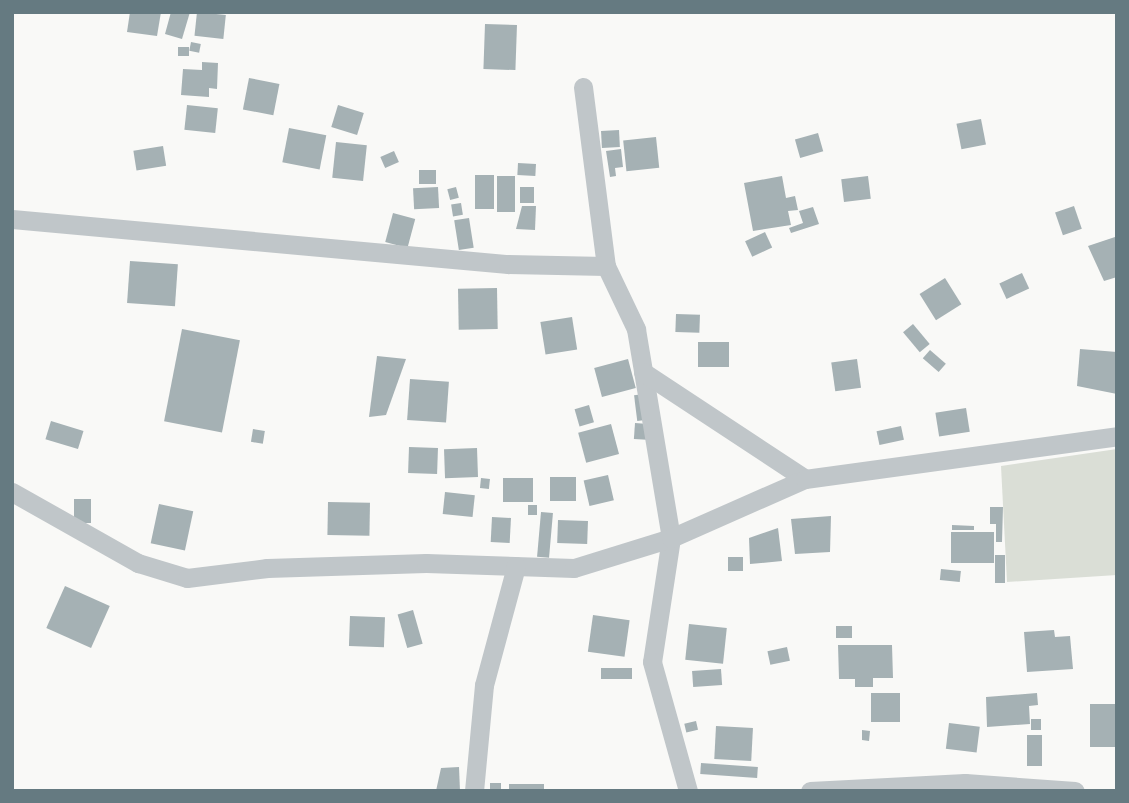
<!DOCTYPE html>
<html>
<head>
<meta charset="utf-8">
<style>
	body { margin:0 }
	#map { position:relative; width:1129px; height:803px; overflow:hidden; background:#f9f9f7; font-family:"Nunito Sans",sans-serif }
	div>[style] { position:absolute }
	.green>* { inset:0; background:#daded6 }
	.building>* { inset:0; background:#a5b1b4; transform-origin:0 0 }
	.minor>* { height:19px; margin:-9.5px; padding:0 9.5px; transform-origin:9.5px; border-radius:9.5px; background:#c0c6c9 }
	span { translate:-50% -50%; white-space:nowrap; text-align:center; line-height:1.15; -webkit-text-stroke:7px #fff; paint-order:stroke }
	.frame { position:absolute; inset:0; border:14px solid #657a81; pointer-events:none }
</style>
</head>
<body>
<div id="map">
	<div class="green">
		<i style="clip-path:polygon(1117px 449px,1117px 575px,1007px 582px,1001px 466px)"></i>
	</div>
	<div class="building">
		<i style="clip-path:polygon(130px 12px,161px 12px,157px 36px,127px 32px)"></i>
		<i style="clip-path:polygon(171px 12px,190px 12px,182px 39px,165px 34px)"></i>
		<i style="left:197px;top:12px;width:29px;height:24px;rotate:6deg"></i>
		<i style="left:485px;top:24px;width:32px;height:45px;rotate:2deg"></i>
		<i style="left:191px;top:42px;width:10px;height:9px;rotate:11deg"></i>
		<i style="left:178px;top:47px;width:11px;height:9px"></i>
		<i style="clip-path:polygon(202px 62px,218px 63px,217px 89px,209px 88px,209px 97px,181px 95px,183px 69px,202px 70px)"></i>
		<i style="left:249px;top:78px;width:31px;height:32px;rotate:11deg"></i>
		<i style="left:187px;top:105px;width:31px;height:25px;rotate:6deg"></i>
		<i style="left:338px;top:105px;width:27px;height:23px;rotate:17deg"></i>
		<i style="left:981px;top:119px;width:26px;height:25px;rotate:79deg"></i>
		<i style="left:289px;top:128px;width:38px;height:35px;rotate:11deg"></i>
		<i style="left:619px;top:130px;width:17px;height:18px;rotate:87deg"></i>
		<i style="left:818px;top:133px;width:19px;height:24px;rotate:74deg"></i>
		<i style="left:656px;top:137px;width:31px;height:33px;rotate:84deg"></i>
		<i style="left:336px;top:142px;width:31px;height:36px;rotate:6deg"></i>
		<i style="left:163px;top:146px;width:20px;height:30px;rotate:81deg"></i>
		<i style="clip-path:polygon(621px 149px,623px 167px,615px 168px,616px 176px,610px 177px,606px 151px)"></i>
		<i style="left:394px;top:151px;width:12px;height:15px;rotate:66deg"></i>
		<i style="left:518px;top:163px;width:18px;height:12px;rotate:3deg"></i>
		<i style="left:419px;top:170px;width:17px;height:14px"></i>
		<i style="left:475px;top:175px;width:19px;height:34px"></i>
		<i style="left:497px;top:176px;width:18px;height:36px"></i>
		<i style="clip-path:polygon(782px 176px,786px 198px,795px 196px,798px 210px,788px 211px,791px 225px,753px 231px,744px 183px)"></i>
		<i style="left:868px;top:176px;width:23px;height:27px;rotate:83deg"></i>
		<i style="left:438px;top:187px;width:21px;height:25px;rotate:87deg"></i>
		<i style="left:456px;top:187px;width:11px;height:9px;rotate:75deg"></i>
		<i style="left:534px;top:187px;width:16px;height:14px;rotate:90deg"></i>
		<i style="left:461px;top:203px;width:12px;height:10px;rotate:81deg"></i>
		<i style="clip-path:polygon(522px 206px,536px 206px,535px 230px,516px 229px)"></i>
		<i style="left:1074px;top:206px;width:24px;height:20px;rotate:71deg"></i>
		<i style="clip-path:polygon(813px 207px,819px 224px,791px 233px,789px 228px,803px 223px,799px 211px)"></i>
		<i style="left:393px;top:213px;width:23px;height:30px;rotate:15deg"></i>
		<i style="left:469px;top:218px;width:30px;height:15px;rotate:81deg"></i>
		<i style="left:765px;top:232px;width:17px;height:22px;rotate:65deg"></i>
		<i style="clip-path:polygon(1115px 237px,1117px 277px,1104px 281px,1088px 246px)"></i>
		<i style="left:130px;top:261px;width:48px;height:42px;rotate:4deg"></i>
		<i style="left:1022px;top:273px;width:17px;height:25px;rotate:65deg"></i>
		<i style="left:945px;top:278px;width:31px;height:30px;rotate:58deg"></i>
		<i style="left:497px;top:288px;width:41px;height:39px;rotate:89deg"></i>
		<i style="left:676px;top:314px;width:24px;height:18px;rotate:2deg"></i>
		<i style="left:572px;top:317px;width:33px;height:32px;rotate:81deg"></i>
		<i style="left:913px;top:324px;width:26px;height:13px;rotate:50deg"></i>
		<i style="left:182px;top:329px;width:59px;height:94px;rotate:11deg"></i>
		<i style="left:698px;top:342px;width:31px;height:25px"></i>
		<i style="clip-path:polygon(1080px 349px,1117px 352px,1117px 394px,1077px 386px)"></i>
		<i style="left:930px;top:350px;width:21px;height:11px;rotate:41deg"></i>
		<i style="clip-path:polygon(377px 356px,406px 359px,386px 415px,369px 417px)"></i>
		<i style="left:628px;top:359px;width:30px;height:35px;rotate:75deg"></i>
		<i style="left:857px;top:359px;width:29px;height:26px;rotate:82deg"></i>
		<i style="left:410px;top:379px;width:39px;height:41px;rotate:4deg"></i>
		<i style="left:644px;top:394px;width:26px;height:10px;rotate:83deg"></i>
		<i style="left:589px;top:405px;width:18px;height:15px;rotate:74deg"></i>
		<i style="left:966px;top:408px;width:24px;height:31px;rotate:81deg"></i>
		<i style="left:51px;top:421px;width:34px;height:19px;rotate:17deg"></i>
		<i style="left:635px;top:423px;width:13px;height:16px;rotate:4deg"></i>
		<i style="left:611px;top:424px;width:31px;height:34px;rotate:75deg"></i>
		<i style="left:901px;top:426px;width:14px;height:25px;rotate:78deg"></i>
		<i style="left:253px;top:429px;width:12px;height:13px;rotate:9deg"></i>
		<i style="left:409px;top:447px;width:29px;height:26px;rotate:2deg"></i>
		<i style="left:477px;top:448px;width:29px;height:33px;rotate:88deg"></i>
		<i style="left:608px;top:475px;width:26px;height:25px;rotate:77deg"></i>
		<i style="left:550px;top:477px;width:26px;height:24px"></i>
		<i style="left:481px;top:478px;width:9px;height:10px;rotate:6deg"></i>
		<i style="left:533px;top:478px;width:24px;height:30px;rotate:90deg"></i>
		<i style="left:445px;top:492px;width:30px;height:22px;rotate:6deg"></i>
		<i style="left:74px;top:499px;width:17px;height:24px"></i>
		<i style="left:328px;top:502px;width:42px;height:33px;rotate:1deg"></i>
		<i style="left:159px;top:504px;width:35px;height:40px;rotate:12deg"></i>
		<i style="left:528px;top:505px;width:9px;height:10px"></i>
		<i style="clip-path:polygon(990px 507px,1003px 507px,1002px 542px,996px 542px,996px 524px,990px 524px)"></i>
		<i style="left:541px;top:512px;width:12px;height:45px;rotate:5deg"></i>
		<i style="clip-path:polygon(831px 516px,830px 552px,795px 554px,791px 519px)"></i>
		<i style="left:492px;top:517px;width:19px;height:25px;rotate:3deg"></i>
		<i style="left:558px;top:520px;width:30px;height:23px;rotate:2deg"></i>
		<i style="clip-path:polygon(952px 525px,974px 526px,974px 530px,952px 530px)"></i>
		<i style="clip-path:polygon(778px 528px,782px 561px,750px 564px,749px 538px)"></i>
		<i style="left:951px;top:532px;width:43px;height:31px"></i>
		<i style="left:995px;top:555px;width:10px;height:28px"></i>
		<i style="left:743px;top:557px;width:14px;height:15px;rotate:90deg"></i>
		<i style="left:941px;top:569px;width:20px;height:11px;rotate:6deg"></i>
		<i style="left:65px;top:586px;width:49px;height:46px;rotate:24deg"></i>
		<i style="left:413px;top:610px;width:35px;height:16px;rotate:74deg"></i>
		<i style="left:593px;top:615px;width:37px;height:37px;rotate:8deg"></i>
		<i style="left:350px;top:616px;width:35px;height:30px;rotate:2deg"></i>
		<i style="left:689px;top:624px;width:38px;height:36px;rotate:6deg"></i>
		<i style="left:836px;top:626px;width:16px;height:12px"></i>
		<i style="clip-path:polygon(1054px 630px,1055px 637px,1070px 636px,1073px 669px,1027px 672px,1024px 632px)"></i>
		<i style="clip-path:polygon(838px 645px,892px 645px,893px 678px,873px 678px,873px 687px,855px 687px,855px 679px,839px 679px)"></i>
		<i style="left:787px;top:647px;width:14px;height:20px;rotate:78deg"></i>
		<i style="left:632px;top:668px;width:11px;height:31px;rotate:90deg"></i>
		<i style="left:721px;top:669px;width:16px;height:29px;rotate:86deg"></i>
		<i style="left:871px;top:693px;width:29px;height:29px"></i>
		<i style="clip-path:polygon(1037px 693px,1038px 705px,1029px 706px,1030px 724px,987px 727px,986px 697px)"></i>
		<i style="left:1117px;top:704px;width:43px;height:27px;rotate:90deg"></i>
		<i style="left:1031px;top:719px;width:10px;height:11px"></i>
		<i style="left:696px;top:721px;width:9px;height:12px;rotate:77deg"></i>
		<i style="left:949px;top:723px;width:31px;height:26px;rotate:7deg"></i>
		<i style="left:716px;top:726px;width:37px;height:33px;rotate:3deg"></i>
		<i style="clip-path:polygon(862px 730px,870px 731px,869px 741px,862px 740px)"></i>
		<i style="left:1027px;top:735px;width:15px;height:31px"></i>
		<i style="left:701px;top:763px;width:57px;height:11px;rotate:4deg"></i>
		<i style="clip-path:polygon(459px 767px,460px 791px,436px 791px,441px 768px)"></i>
		<i style="left:490px;top:783px;width:11px;height:8px"></i>
		<i style="left:509px;top:784px;width:35px;height:7px"></i>
	</div>
	<div class="minor">
		<i style="left:583px;top:87px;width:180px;rotate:82.7deg"></i>
		<i style="left:606px;top:266px;width:70px;rotate:64.5deg"></i>
		<i style="left:636px;top:329px;width:212px;rotate:80.5deg"></i>
		<i style="left:671px;top:538px;width:125px;rotate:98.7deg"></i>
		<i style="left:652px;top:662px;width:134px;rotate:74.4deg"></i>
		<i style="left:12px;top:219px;width:498px;rotate:5.2deg"></i>
		<i style="left:508px;top:264px;width:98px;rotate:1.2deg"></i>
		<i style="left:643px;top:372px;width:194px;rotate:33.4deg"></i>
		<i style="left:12px;top:492px;width:145px;rotate:29.4deg"></i>
		<i style="left:138px;top:563px;width:51px;rotate:17deg"></i>
		<i style="left:187px;top:578px;width:81px;rotate:-7.1deg"></i>
		<i style="left:267px;top:568px;width:159px;rotate:-1.8deg"></i>
		<i style="left:426px;top:563px;width:148px;rotate:1.9deg"></i>
		<i style="left:574px;top:568px;width:102px;rotate:-17.2deg"></i>
		<i style="left:671px;top:538px;width:146px;rotate:-23.8deg"></i>
		<i style="left:805px;top:479px;width:315px;rotate:-7.8deg"></i>
		<i style="left:474px;top:791px;width:106px;rotate:-84.6deg"></i>
		<i style="left:484px;top:685px;width:123px;rotate:-74.9deg"></i>
		<i style="left:810px;top:791px;width:155px;rotate:-3deg"></i>
		<i style="left:965px;top:783px;width:110px;rotate:4.2deg"></i>
	</div>
	<div class="frame"></div>
</div>
</body>
</html>
